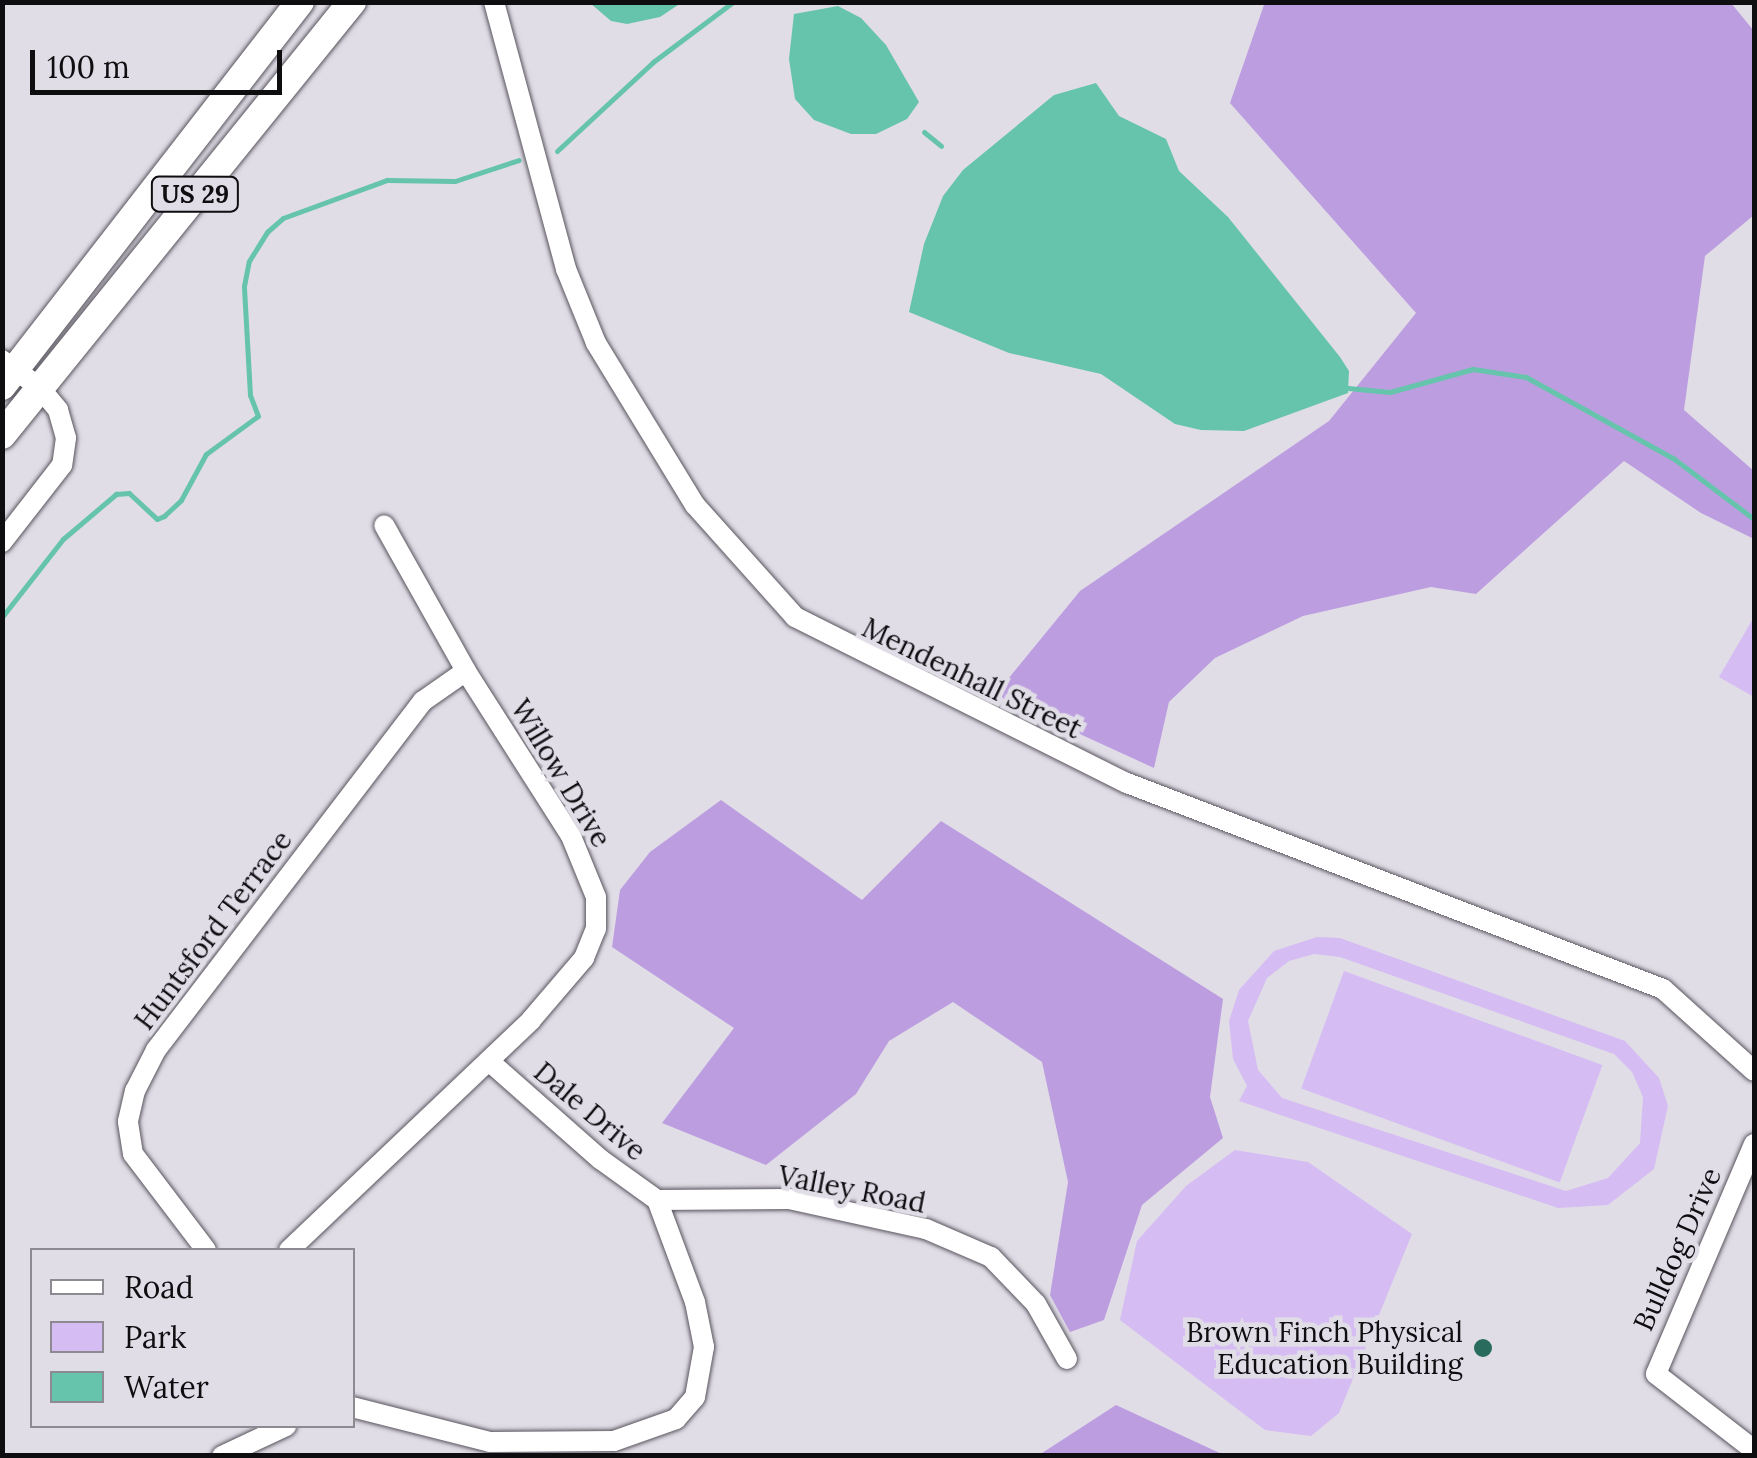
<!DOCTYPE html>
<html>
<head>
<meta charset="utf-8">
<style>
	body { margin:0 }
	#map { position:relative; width:1757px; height:1458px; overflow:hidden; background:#e1dde7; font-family:Lora,serif }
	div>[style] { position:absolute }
	.green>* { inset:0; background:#d5bcf3; transform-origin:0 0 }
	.forest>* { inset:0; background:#bc9ee0 }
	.water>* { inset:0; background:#65c4ab }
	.stream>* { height:5px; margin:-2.5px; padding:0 2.5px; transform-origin:2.5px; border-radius:2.5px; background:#65c4ab }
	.roads { filter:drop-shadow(0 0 2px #58545d) drop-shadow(0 0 2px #58545d) }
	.minor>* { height:20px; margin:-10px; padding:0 10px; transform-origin:10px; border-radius:10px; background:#fff }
	.highway>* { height:28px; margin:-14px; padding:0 14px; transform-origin:14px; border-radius:14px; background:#fff }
	.dots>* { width:28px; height:28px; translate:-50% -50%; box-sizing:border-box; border:5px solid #e1dde7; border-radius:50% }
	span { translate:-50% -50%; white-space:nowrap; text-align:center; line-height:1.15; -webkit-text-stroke:9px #e1dde7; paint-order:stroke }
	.shield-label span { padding:2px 8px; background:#e1dde7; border:2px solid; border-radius:8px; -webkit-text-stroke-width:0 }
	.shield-label { font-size:25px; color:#0e0d10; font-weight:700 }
	.street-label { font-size:28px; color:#0e0d10 }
	.poi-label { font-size:28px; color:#0e0d10 }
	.right { translate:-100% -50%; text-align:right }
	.frame { position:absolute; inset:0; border:5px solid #0e0d10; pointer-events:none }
	.legend { position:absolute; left:30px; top:1248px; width:325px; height:180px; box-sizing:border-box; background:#e1dde7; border:2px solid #8d8a91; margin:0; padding:12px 18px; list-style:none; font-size:30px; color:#0e0d10 }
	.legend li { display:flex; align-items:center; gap:20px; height:50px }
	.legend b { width:50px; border:2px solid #8d8a91 }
	.scale { position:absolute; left:30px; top:50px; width:252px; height:45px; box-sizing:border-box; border:5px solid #0e0d10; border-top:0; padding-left:12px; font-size:30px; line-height:35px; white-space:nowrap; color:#0e0d10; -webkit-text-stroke:8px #e1dde7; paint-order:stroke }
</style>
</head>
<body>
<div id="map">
	<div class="green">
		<i style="clip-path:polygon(1754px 617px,1754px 697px,1719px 677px)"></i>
		<i style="clip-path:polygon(evenodd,1317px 937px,1340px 938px,1625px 1041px,1659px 1078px,1668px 1106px,1654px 1169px,1608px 1205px,1558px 1208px,1239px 1101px,1247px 1086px,1233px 1059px,1229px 1021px,1239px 990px,1274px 951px,1317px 937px,1314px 954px,1340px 957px,1614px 1054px,1632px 1072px,1643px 1097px,1640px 1143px,1608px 1178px,1566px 1191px,1282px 1098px,1258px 1070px,1248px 1021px,1267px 978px,1289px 961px,1314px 954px)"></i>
		<i style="left:1344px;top:971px;width:275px;height:125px;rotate:20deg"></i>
		<i style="clip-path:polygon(1235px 1150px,1308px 1162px,1412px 1234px,1339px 1413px,1311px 1436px,1265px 1430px,1120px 1320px,1137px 1241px,1186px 1186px)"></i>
	</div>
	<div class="forest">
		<i style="clip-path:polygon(1265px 2px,1731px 3px,1754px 31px,1754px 215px,1705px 256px,1684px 410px,1754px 471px,1754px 530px,1752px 538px,1701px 513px,1624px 461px,1476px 594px,1431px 587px,1303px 616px,1215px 658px,1169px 702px,1154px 768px,995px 695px,1080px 591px,1329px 421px,1416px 313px,1230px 103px)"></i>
		<i style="clip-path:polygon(721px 800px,862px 900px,941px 821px,1223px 999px,1210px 1097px,1223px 1138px,1142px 1205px,1104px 1320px,1070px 1332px,1050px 1295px,1068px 1182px,1042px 1062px,953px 1002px,889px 1041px,856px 1094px,766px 1165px,662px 1123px,734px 1028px,612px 947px,620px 890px,650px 852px)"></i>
		<i style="clip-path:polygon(1116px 1405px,1224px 1455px,1039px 1455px)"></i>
	</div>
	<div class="water">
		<i style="clip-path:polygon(590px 3px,681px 3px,660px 17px,627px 24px,611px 21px)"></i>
		<i style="clip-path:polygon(838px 6px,861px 18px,886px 45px,919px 102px,907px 119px,876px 134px,851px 134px,814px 120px,795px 99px,789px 59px,794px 14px)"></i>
		<i style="clip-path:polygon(1096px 83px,1119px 116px,1166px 139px,1179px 171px,1228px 217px,1340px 357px,1349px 371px,1348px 393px,1244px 431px,1201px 430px,1175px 424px,1101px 374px,1009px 353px,909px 312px,924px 244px,943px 196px,963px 170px,1054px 95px)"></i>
	</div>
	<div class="stream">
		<i style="left:924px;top:132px;width:22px;rotate:39deg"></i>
		<i style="left:557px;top:151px;width:131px;rotate:-42.8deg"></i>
		<i style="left:653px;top:62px;width:100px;rotate:-36.9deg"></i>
		<i style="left:1348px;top:388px;width:42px;rotate:5.4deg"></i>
		<i style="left:1390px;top:392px;width:86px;rotate:-15.5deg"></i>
		<i style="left:1473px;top:369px;width:54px;rotate:8.6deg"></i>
		<i style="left:1526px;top:377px;width:168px;rotate:28.9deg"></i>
		<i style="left:1673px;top:458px;width:101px;rotate:37deg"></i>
		<i style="left:2px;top:617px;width:99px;rotate:-52deg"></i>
		<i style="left:63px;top:539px;width:70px;rotate:-40.3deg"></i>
		<i style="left:116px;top:494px;width:13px;rotate:-4deg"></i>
		<i style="left:129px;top:493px;width:38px;rotate:43deg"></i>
		<i style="left:157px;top:519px;width:8px;rotate:-23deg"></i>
		<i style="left:164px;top:516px;width:23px;rotate:-43deg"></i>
		<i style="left:181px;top:500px;width:52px;rotate:-61.5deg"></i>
		<i style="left:206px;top:454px;width:64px;rotate:-36.2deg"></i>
		<i style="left:258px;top:416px;width:22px;rotate:-111deg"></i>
		<i style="left:250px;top:395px;width:109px;rotate:-93.2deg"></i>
		<i style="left:244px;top:286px;width:25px;rotate:-79deg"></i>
		<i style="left:249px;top:261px;width:34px;rotate:-58deg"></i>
		<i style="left:267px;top:232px;width:21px;rotate:-41deg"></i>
		<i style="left:283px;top:218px;width:111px;rotate:-20.1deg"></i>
		<i style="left:387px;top:180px;width:68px;rotate:0.8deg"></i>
		<i style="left:455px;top:181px;width:67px;rotate:-18.2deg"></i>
	</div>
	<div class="roads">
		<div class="minor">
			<i style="left:494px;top:2px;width:277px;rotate:74.9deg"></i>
			<i style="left:566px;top:269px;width:80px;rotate:67.9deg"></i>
			<i style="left:596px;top:343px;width:190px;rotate:58.6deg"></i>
			<i style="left:695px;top:505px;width:150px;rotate:48.2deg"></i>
			<i style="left:795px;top:617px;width:371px;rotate:26.6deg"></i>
			<i style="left:1127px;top:783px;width:574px;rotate:21.02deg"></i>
			<i style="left:1663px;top:989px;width:122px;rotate:42deg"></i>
			<i style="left:2px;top:360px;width:46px;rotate:36.1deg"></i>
			<i style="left:39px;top:387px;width:30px;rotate:50deg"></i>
			<i style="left:58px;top:410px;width:29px;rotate:74deg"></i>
			<i style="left:66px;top:438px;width:27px;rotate:98deg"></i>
			<i style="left:62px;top:465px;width:98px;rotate:127.9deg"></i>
			<i style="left:490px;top:1062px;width:147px;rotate:41.4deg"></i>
			<i style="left:600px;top:1159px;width:70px;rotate:35.7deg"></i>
			<i style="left:1754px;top:1144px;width:250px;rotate:113.1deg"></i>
			<i style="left:1656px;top:1374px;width:124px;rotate:37.8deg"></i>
			<i style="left:657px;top:1200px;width:132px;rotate:-0.4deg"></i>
			<i style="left:789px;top:1199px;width:140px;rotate:12.4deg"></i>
			<i style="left:926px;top:1229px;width:71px;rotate:23.3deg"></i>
			<i style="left:991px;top:1257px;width:65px;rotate:46.2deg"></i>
			<i style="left:1036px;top:1304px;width:63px;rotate:60.6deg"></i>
			<i style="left:206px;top:1250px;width:121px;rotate:-127.2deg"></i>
			<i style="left:133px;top:1154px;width:33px;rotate:-99deg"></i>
			<i style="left:128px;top:1121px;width:31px;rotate:-77deg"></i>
			<i style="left:135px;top:1091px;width:46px;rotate:-62.9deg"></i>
			<i style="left:156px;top:1050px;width:439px;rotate:-52.6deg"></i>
			<i style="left:423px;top:701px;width:52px;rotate:-34.9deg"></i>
			<i style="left:289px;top:1250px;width:334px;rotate:-43.5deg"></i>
			<i style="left:531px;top:1020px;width:82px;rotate:-49.5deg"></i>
			<i style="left:584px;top:958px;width:31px;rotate:-68deg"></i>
			<i style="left:596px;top:929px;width:32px;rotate:-90deg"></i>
			<i style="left:596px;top:897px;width:66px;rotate:-112.3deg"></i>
			<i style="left:571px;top:836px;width:196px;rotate:-122.5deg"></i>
			<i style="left:466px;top:671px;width:167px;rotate:-119.3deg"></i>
			<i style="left:352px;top:1407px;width:142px;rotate:14.2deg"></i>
			<i style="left:490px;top:1442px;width:124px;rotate:-0.5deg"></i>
			<i style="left:614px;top:1441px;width:66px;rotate:-19.5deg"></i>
			<i style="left:676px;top:1419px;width:29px;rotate:-49deg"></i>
			<i style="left:695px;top:1397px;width:51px;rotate:-79.8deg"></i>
			<i style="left:704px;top:1347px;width:46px;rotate:-101.3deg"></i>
			<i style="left:695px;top:1302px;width:109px;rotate:-110.4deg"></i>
			<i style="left:222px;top:1456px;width:71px;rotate:-25.1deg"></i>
		</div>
		<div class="highway">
			<i style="left:2px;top:386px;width:486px;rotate:-52.2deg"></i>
			<i style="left:2px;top:435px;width:557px;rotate:-51.05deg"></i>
		</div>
	</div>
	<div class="dots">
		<i style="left:1483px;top:1348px;background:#296b5c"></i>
	</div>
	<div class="shield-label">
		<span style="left:195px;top:194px">US 29</span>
	</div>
	<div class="street-label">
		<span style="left:972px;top:678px;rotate:26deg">Mendenhall Street</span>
		<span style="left:561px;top:773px;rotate:59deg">Willow Drive</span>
		<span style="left:213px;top:930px;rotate:-53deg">Huntsford Terrace</span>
		<span style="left:590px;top:1111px;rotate:40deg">Dale Drive</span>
		<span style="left:852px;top:1189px;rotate:11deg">Valley Road</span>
		<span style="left:1677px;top:1249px;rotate:-66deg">Bulldog Drive</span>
	</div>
	<div class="poi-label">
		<span class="right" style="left:1463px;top:1348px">Brown Finch Physical<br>Education Building</span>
	</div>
	<div class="frame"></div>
	<ul class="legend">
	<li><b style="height:12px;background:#fff"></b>Road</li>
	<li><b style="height:28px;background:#d5bcf3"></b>Park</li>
	<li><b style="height:28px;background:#65c4ab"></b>Water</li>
	</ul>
	<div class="scale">100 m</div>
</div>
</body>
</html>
